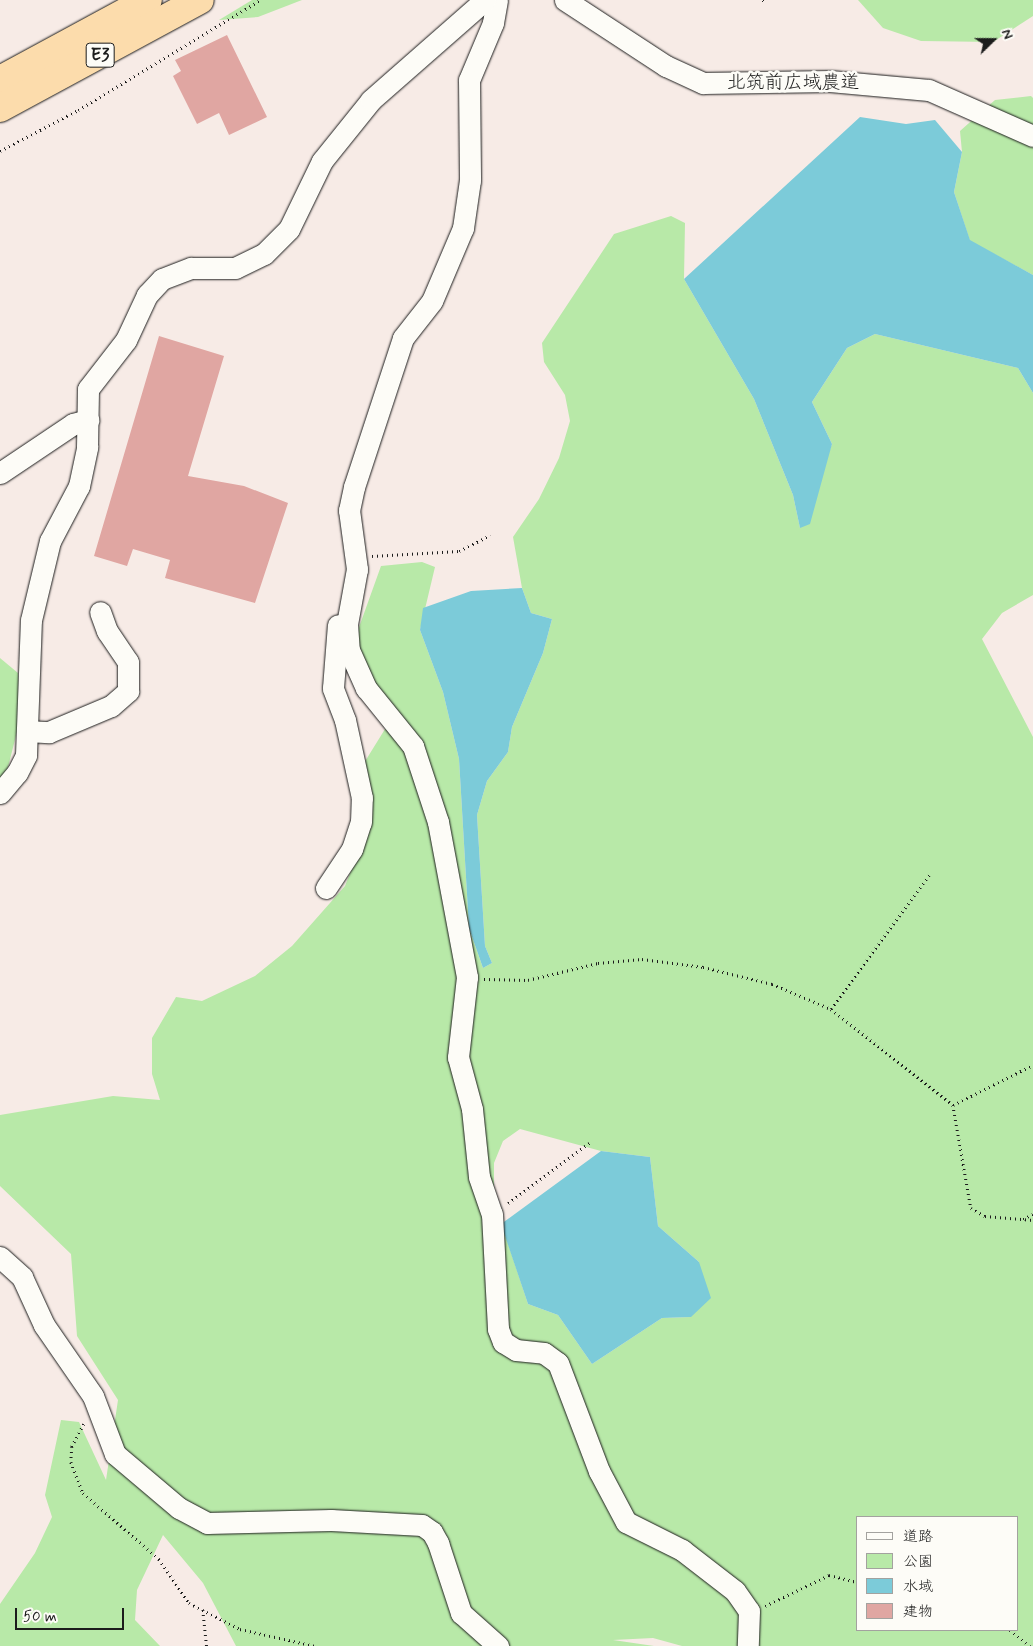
<!DOCTYPE html>
<html>
<head>
<meta charset="utf-8">
<style>
	body { margin:0 }
	#map { position:relative; width:1033px; height:1646px; overflow:hidden; background:#f7ebe6; font-family:Mynerve,"Klee One",sans-serif }
	div>[style] { position:absolute }
	.green>* { inset:0; background:#b8e9a8 }
	.water>* { inset:0; background:#7ccbd9 }
	.building>* { inset:0; background:#e0a6a2 }
	.path>* { height:2.5px; margin-top:-1.25px; transform-origin:0; background:repeating-linear-gradient(90deg,#1c1c1c 0 1px,transparent 0 5px) }
	.roads { filter:drop-shadow(0 0 1px #1c1c1c) drop-shadow(0 0 1px #1c1c1c) }
	.minor>* { height:21px; margin:-10.5px; padding:0 10.5px; transform-origin:10.5px; border-radius:10.5px; background:#fdfcf7 }
	.highway>* { height:28px; margin:-14px; padding:0 14px; transform-origin:14px; border-radius:14px; background:#fcdcac }
	span { translate:-50% -50%; white-space:nowrap; text-align:center; line-height:1.15; -webkit-text-stroke:5px #fdfcf7; paint-order:stroke }
	.shield-label span { padding:1px 4px; background:#fdfcf7; border:1px solid; border-radius:4px; -webkit-text-stroke-width:0 }
	.shield-label { font-size:18px; color:#1c1c1c; font-weight:700 }
	.street-label { font-size:19px; color:#1c1c1c }
	.legend { position:absolute; left:856px; top:1516px; width:162px; height:115px; box-sizing:border-box; background:#fdfcf7; border:1px solid #a3a29f; margin:0; padding:6px 9px; list-style:none; font-size:15px; color:#1c1c1c }
	.legend li { display:flex; align-items:center; gap:10px; height:25px }
	.legend b { width:25px; border:1px solid #a3a29f }
	.north { position:absolute; left:968px; top:15px; width:50px; height:50px; -webkit-text-stroke:4px #fdfcf7; paint-order:stroke; rotate:68deg; font-size:14px; font-weight:700; line-height:20px; text-align:center; color:#1c1c1c }
	.north::after { content:''; display:block; margin:auto; width:18px; height:22px; background:#1c1c1c; clip-path:polygon(50% 0,100% 100%,50% 72%,0 100%) }
	.scale { position:absolute; left:15px; top:1608px; width:109px; height:22px; box-sizing:border-box; border:2px solid #1c1c1c; border-top:0; padding-left:6px; font-size:15px; line-height:18px; white-space:nowrap; color:#1c1c1c; -webkit-text-stroke:4px #fdfcf7; paint-order:stroke }
</style>
</head>
<body>
<div id="map">
	<div class="green">
		<i style="clip-path:polygon(252px 0,302px 0,258px 17px,219px 20px)"></i>
		<i style="clip-path:polygon(858px 0,1033px 0,1033px 16px,993px 42px,921px 41px,883px 28px)"></i>
		<i style="clip-path:polygon(1031px 96px,1033px 98px,1033px 275px,970px 241px,954px 192px,962px 152px,960px 131px,995px 100px)"></i>
		<i style="clip-path:polygon(evenodd,671px 216px,685px 223px,684px 279px,754px 399px,793px 495px,800px 528px,832px 444px,812px 402px,847px 348px,875px 334px,1018px 368px,1033px 393px,1033px 595px,1002px 613px,982px 639px,1033px 737px,1033px 1646px,682px 1646px,653px 1638px,613px 1640px,654px 1646px,236px 1646px,203px 1583px,163px 1535px,137px 1590px,135px 1620px,160px 1646px,0 1646px,0 1604px,35px 1553px,52px 1517px,45px 1495px,61px 1420px,79px 1422px,106px 1480px,118px 1400px,77px 1336px,71px 1254px,0 1186px,0 1115px,113px 1096px,160px 1100px,152px 1074px,152px 1038px,176px 997px,202px 1001px,255px 976px,292px 946px,345px 886px,371px 820px,371px 789px,364px 763px,390px 721px,353px 644px,381px 566px,422px 562px,435px 567px,420px 630px,443px 692px,459px 759px,469px 928px,483px 968px,492px 963px,485px 946px,477px 815px,487px 781px,508px 752px,512px 727px,543px 653px,552px 619px,531px 613px,522px 588px,513px 537px,539px 499px,559px 458px,570px 421px,565px 395px,544px 362px,542px 343px,614px 234px,671px 216px,520px 1129px,601px 1151px,650px 1157px,658px 1226px,699px 1262px,691px 1317px,662px 1318px,592px 1364px,558px 1315px,528px 1304px,494px 1201px,494px 1163px,503px 1141px,520px 1129px,671px 216px,857px 1517px,1017px 1517px,1017px 1630px,857px 1630px,857px 1517px)"></i>
		<i style="clip-path:polygon(0 658px,18px 673px,20px 692px,18px 728px,7px 771px,0 778px)"></i>
	</div>
	<div class="water">
		<i style="clip-path:polygon(860px 117px,906px 124px,935px 120px,962px 152px,954px 192px,970px 240px,1033px 275px,1033px 393px,1018px 368px,875px 334px,847px 348px,812px 402px,832px 444px,810px 524px,800px 528px,793px 495px,754px 399px,684px 279px)"></i>
		<i style="clip-path:polygon(522px 588px,531px 613px,552px 619px,543px 653px,512px 727px,508px 752px,487px 781px,477px 815px,485px 946px,492px 963px,483px 968px,469px 928px,459px 759px,443px 692px,420px 630px,423px 608px,471px 591px)"></i>
		<i style="clip-path:polygon(601px 1151px,650px 1157px,658px 1226px,699px 1262px,711px 1298px,691px 1317px,662px 1318px,592px 1364px,558px 1315px,528px 1304px,501px 1224px)"></i>
	</div>
	<div class="building">
		<i style="clip-path:polygon(227px 35px,267px 117px,229px 135px,219px 113px,197px 124px,173px 76px,181px 71px,175px 60px)"></i>
		<i style="clip-path:polygon(159px 336px,224px 356px,188px 476px,244px 486px,288px 503px,255px 603px,165px 578px,170px 560px,133px 549px,127px 566px,94px 556px)"></i>
	</div>
	<div class="path">
		<i style="left:763px;top:0;width:3px;rotate:45deg"></i>
		<i style="left:0;top:151px;width:88px;rotate:-27.7deg"></i>
		<i style="left:78px;top:110px;width:213px;rotate:-31.1deg"></i>
		<i style="left:372px;top:556px;width:87px;rotate:-3.3deg"></i>
		<i style="left:459px;top:551px;width:35px;rotate:-27deg"></i>
		<i style="left:484px;top:979px;width:44px;rotate:1.3deg"></i>
		<i style="left:528px;top:980px;width:72px;rotate:-13.7deg"></i>
		<i style="left:598px;top:963px;width:44px;rotate:-5.2deg"></i>
		<i style="left:642px;top:959px;width:62px;rotate:7.5deg"></i>
		<i style="left:703px;top:967px;width:71px;rotate:13.8deg"></i>
		<i style="left:772px;top:984px;width:64px;rotate:23deg"></i>
		<i style="left:831px;top:1009px;width:155px;rotate:38.2deg"></i>
		<i style="left:953px;top:1105px;width:105px;rotate:80.1deg"></i>
		<i style="left:971px;top:1208px;width:16px;rotate:30deg"></i>
		<i style="left:985px;top:1216px;width:48px;rotate:4.8deg"></i>
		<i style="left:831px;top:1009px;width:166px;rotate:-53.8deg"></i>
		<i style="left:953px;top:1105px;width:89px;rotate:-26.6deg"></i>
		<i style="left:508px;top:1203px;width:101px;rotate:-36.5deg"></i>
		<i style="left:1023px;top:1219px;width:11px;rotate:-27deg"></i>
		<i style="left:84px;top:1424px;width:26px;rotate:118deg"></i>
		<i style="left:72px;top:1447px;width:15px;rotate:94deg"></i>
		<i style="left:71px;top:1462px;width:33px;rotate:69deg"></i>
		<i style="left:83px;top:1493px;width:101px;rotate:41deg"></i>
		<i style="left:159px;top:1559px;width:53px;rotate:55.7deg"></i>
		<i style="left:189px;top:1603px;width:57px;rotate:27deg"></i>
		<i style="left:240px;top:1629px;width:77px;rotate:12.8deg"></i>
		<i style="left:765px;top:1606px;width:71px;rotate:-25.8deg"></i>
		<i style="left:829px;top:1575px;width:29px;rotate:14deg"></i>
		<i style="left:203px;top:1610px;width:36px;rotate:84deg"></i>
		<i style="left:1010px;top:1630px;width:26px;rotate:39deg"></i>
	</div>
	<div class="roads">
		<div class="minor">
			<i style="left:497px;top:0;width:23px;rotate:100deg"></i>
			<i style="left:493px;top:23px;width:62px;rotate:112.8deg"></i>
			<i style="left:469px;top:80px;width:100px;rotate:89.4deg"></i>
			<i style="left:470px;top:180px;width:49px;rotate:98.3deg"></i>
			<i style="left:463px;top:228px;width:79px;rotate:113deg"></i>
			<i style="left:432px;top:301px;width:47px;rotate:128.1deg"></i>
			<i style="left:403px;top:338px;width:157px;rotate:108.2deg"></i>
			<i style="left:354px;top:487px;width:24px;rotate:102deg"></i>
			<i style="left:349px;top:510px;width:60px;rotate:82.3deg"></i>
			<i style="left:357px;top:569px;width:56px;rotate:100.3deg"></i>
			<i style="left:347px;top:624px;width:26px;rotate:86deg"></i>
			<i style="left:349px;top:650px;width:42px;rotate:65.9deg"></i>
			<i style="left:366px;top:688px;width:75px;rotate:51deg"></i>
			<i style="left:413px;top:746px;width:80px;rotate:71.8deg"></i>
			<i style="left:438px;top:822px;width:158px;rotate:79.4deg"></i>
			<i style="left:467px;top:977px;width:81px;rotate:96.4deg"></i>
			<i style="left:458px;top:1057px;width:54px;rotate:74.9deg"></i>
			<i style="left:472px;top:1109px;width:68px;rotate:84.1deg"></i>
			<i style="left:479px;top:1177px;width:39px;rotate:71deg"></i>
			<i style="left:492px;top:1214px;width:115px;rotate:87deg"></i>
			<i style="left:498px;top:1329px;width:14px;rotate:69deg"></i>
			<i style="left:503px;top:1342px;width:15px;rotate:32deg"></i>
			<i style="left:516px;top:1350px;width:28px;rotate:6deg"></i>
			<i style="left:544px;top:1353px;width:17px;rotate:36deg"></i>
			<i style="left:558px;top:1363px;width:116px;rotate:69.2deg"></i>
			<i style="left:599px;top:1471px;width:58px;rotate:62.1deg"></i>
			<i style="left:626px;top:1522px;width:63px;rotate:26.6deg"></i>
			<i style="left:682px;top:1550px;width:67px;rotate:37.7deg"></i>
			<i style="left:735px;top:1591px;width:24px;rotate:55deg"></i>
			<i style="left:749px;top:1611px;width:35px;rotate:92deg"></i>
			<i style="left:565px;top:0;width:121px;rotate:33.2deg"></i>
			<i style="left:666px;top:66px;width:41px;rotate:24.7deg"></i>
			<i style="left:703px;top:83px;width:127px;rotate:-0.9deg"></i>
			<i style="left:830px;top:81px;width:99px;rotate:5.2deg"></i>
			<i style="left:929px;top:90px;width:114px;rotate:23.9deg"></i>
			<i style="left:0;top:473px;width:88px;rotate:-33.9deg"></i>
			<i style="left:73px;top:424px;width:16px;rotate:-15deg"></i>
			<i style="left:27px;top:731px;width:22px;rotate:3deg"></i>
			<i style="left:49px;top:732px;width:67px;rotate:-22.8deg"></i>
			<i style="left:111px;top:706px;width:23px;rotate:-41deg"></i>
			<i style="left:128px;top:691px;width:29px;rotate:-90deg"></i>
			<i style="left:128px;top:662px;width:37px;rotate:-124deg"></i>
			<i style="left:107px;top:631px;width:20px;rotate:-110deg"></i>
			<i style="left:0;top:793px;width:26px;rotate:-50deg"></i>
			<i style="left:17px;top:773px;width:20px;rotate:-63deg"></i>
			<i style="left:26px;top:755px;width:135px;rotate:-87.9deg"></i>
			<i style="left:31px;top:620px;width:81px;rotate:-76.5deg"></i>
			<i style="left:50px;top:541px;width:62px;rotate:-62.2deg"></i>
			<i style="left:79px;top:486px;width:40px;rotate:-78deg"></i>
			<i style="left:87px;top:447px;width:58px;rotate:-89deg"></i>
			<i style="left:88px;top:389px;width:62px;rotate:-52.2deg"></i>
			<i style="left:126px;top:340px;width:50px;rotate:-65deg"></i>
			<i style="left:147px;top:295px;width:22px;rotate:-47deg"></i>
			<i style="left:162px;top:279px;width:31px;rotate:-21deg"></i>
			<i style="left:191px;top:268px;width:44px"></i>
			<i style="left:235px;top:268px;width:32px;rotate:-26deg"></i>
			<i style="left:264px;top:254px;width:35px;rotate:-45deg"></i>
			<i style="left:289px;top:229px;width:76px;rotate:-64.1deg"></i>
			<i style="left:322px;top:161px;width:78px;rotate:-51.2deg"></i>
			<i style="left:371px;top:100px;width:152px;rotate:-41.3deg"></i>
			<i style="left:326px;top:888px;width:47px;rotate:-56.3deg"></i>
			<i style="left:352px;top:849px;width:28px;rotate:-72deg"></i>
			<i style="left:361px;top:822px;width:24px;rotate:-88deg"></i>
			<i style="left:362px;top:798px;width:80px;rotate:-102.3deg"></i>
			<i style="left:345px;top:720px;width:34px;rotate:-111deg"></i>
			<i style="left:333px;top:688px;width:63px;rotate:-85.5deg"></i>
			<i style="left:0;top:1257px;width:30px;rotate:42deg"></i>
			<i style="left:22px;top:1277px;width:53px;rotate:65.4deg"></i>
			<i style="left:44px;top:1325px;width:86px;rotate:55.4deg"></i>
			<i style="left:93px;top:1396px;width:62px;rotate:69.2deg"></i>
			<i style="left:115px;top:1454px;width:84px;rotate:40.2deg"></i>
			<i style="left:179px;top:1508px;width:32px;rotate:28deg"></i>
			<i style="left:207px;top:1523px;width:124px;rotate:-1.4deg"></i>
			<i style="left:331px;top:1520px;width:91px;rotate:3.1deg"></i>
			<i style="left:422px;top:1525px;width:12px;rotate:35deg"></i>
			<i style="left:432px;top:1532px;width:13px;rotate:61deg"></i>
			<i style="left:438px;top:1543px;width:74px;rotate:71.8deg"></i>
			<i style="left:461px;top:1613px;width:50px;rotate:41.7deg"></i>
		</div>
		<div class="highway">
			<i style="left:0;top:80px;width:168px;rotate:-28.4deg"></i>
			<i style="left:0;top:108px;width:227px;rotate:-28.4deg"></i>
		</div>
	</div>
	<div class="shield-label">
		<span style="left:100px;top:55px">E3</span>
	</div>
	<div class="street-label">
		<span style="left:793px;top:83px">北筑前広域農道</span>
	</div>
	<ul class="legend">
	<li><b style="height:6px;background:#fdfcf7"></b>道路</li>
	<li><b style="height:14px;background:#b8e9a8"></b>公園</li>
	<li><b style="height:14px;background:#7ccbd9"></b>水域</li>
	<li><b style="height:14px;background:#e0a6a2"></b>建物</li>
	</ul>
	<div class="north">N</div>
	<div class="scale">50 m</div>
</div>
</body>
</html>
